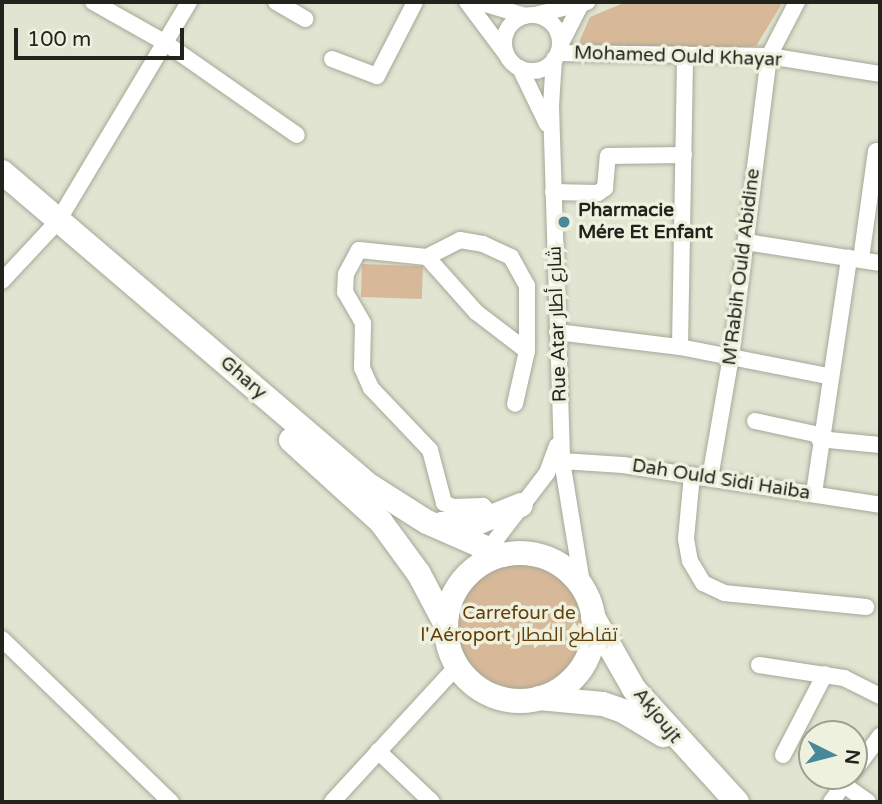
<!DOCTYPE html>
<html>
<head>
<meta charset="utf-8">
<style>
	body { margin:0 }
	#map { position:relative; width:882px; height:804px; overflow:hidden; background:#e2e4d2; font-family:"Varela Round",Cairo,sans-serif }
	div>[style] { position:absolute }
	.green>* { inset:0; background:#d7b999; transform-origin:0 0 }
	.round { border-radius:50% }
	.roads { filter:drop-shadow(0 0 2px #a6a797) drop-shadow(0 0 2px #a6a797) }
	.minor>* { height:16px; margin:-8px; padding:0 8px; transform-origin:8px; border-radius:8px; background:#fff }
	.minor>.ring { margin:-8px; padding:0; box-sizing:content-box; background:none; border:16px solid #fff; border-radius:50% }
	.highway>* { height:24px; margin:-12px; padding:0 12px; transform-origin:12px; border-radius:12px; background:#fff }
	.highway>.ring { margin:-12px; padding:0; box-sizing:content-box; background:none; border:24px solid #fff; border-radius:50% }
	.dots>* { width:19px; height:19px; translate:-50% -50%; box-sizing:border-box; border:4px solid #eff1df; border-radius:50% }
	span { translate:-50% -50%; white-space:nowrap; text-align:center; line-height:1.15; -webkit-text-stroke:7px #eff1df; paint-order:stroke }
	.street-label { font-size:19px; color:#23231d }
	.poi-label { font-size:19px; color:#23231d; font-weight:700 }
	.left { translate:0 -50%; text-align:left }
	.park-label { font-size:19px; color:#643e08 }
	.frame { position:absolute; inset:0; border:4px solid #23231d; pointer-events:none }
	.north { position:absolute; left:798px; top:720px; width:70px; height:70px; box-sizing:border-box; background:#eff1df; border:2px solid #9d9f91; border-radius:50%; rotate:96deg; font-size:19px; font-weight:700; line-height:28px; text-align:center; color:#23231d }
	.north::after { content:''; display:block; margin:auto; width:24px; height:32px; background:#47889a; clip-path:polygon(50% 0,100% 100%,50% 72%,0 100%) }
	.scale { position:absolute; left:14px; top:28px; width:170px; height:32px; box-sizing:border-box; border:4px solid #23231d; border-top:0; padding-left:9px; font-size:21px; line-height:24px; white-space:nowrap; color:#23231d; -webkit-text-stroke:5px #eff1df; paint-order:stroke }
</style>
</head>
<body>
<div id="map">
	<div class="green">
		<i style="clip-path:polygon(626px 2px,783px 2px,756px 46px,585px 54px,577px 47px,590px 17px)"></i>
		<i style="left:362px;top:264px;width:61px;height:33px;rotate:2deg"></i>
		<i class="round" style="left:452px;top:558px;width:134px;height:134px"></i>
	</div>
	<div class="roads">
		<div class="minor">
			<i style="left:93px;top:2px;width:81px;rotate:29.4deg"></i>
			<i style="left:164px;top:42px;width:162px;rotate:35deg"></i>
			<i style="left:276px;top:2px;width:34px;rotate:30deg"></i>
			<i style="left:467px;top:2px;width:65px;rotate:53.1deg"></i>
			<i style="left:479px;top:2px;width:48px;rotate:16.9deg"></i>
			<i style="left:535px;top:15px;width:54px;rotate:-14deg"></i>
			<i class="ring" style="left:504px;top:15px;width:40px;height:40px"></i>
			<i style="left:560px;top:45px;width:46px;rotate:-62.9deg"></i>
			<i style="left:558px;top:53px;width:211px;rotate:0.8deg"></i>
			<i style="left:769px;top:56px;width:112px;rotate:9.2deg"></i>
			<i style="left:332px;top:59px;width:48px;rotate:20.7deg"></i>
			<i style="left:377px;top:76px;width:83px;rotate:-62.8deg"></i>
			<i style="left:554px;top:59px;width:47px;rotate:93.7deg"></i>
			<i style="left:551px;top:106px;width:355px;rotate:88.2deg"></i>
			<i style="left:562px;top:461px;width:130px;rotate:80.7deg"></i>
			<i style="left:520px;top:68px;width:62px;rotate:64.3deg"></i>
			<i style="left:553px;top:192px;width:45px;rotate:1.3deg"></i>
			<i style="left:598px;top:193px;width:9px;rotate:-36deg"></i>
			<i style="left:605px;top:188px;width:32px;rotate:-85deg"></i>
			<i style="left:608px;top:156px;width:76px;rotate:-0.8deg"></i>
			<i style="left:746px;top:242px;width:136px;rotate:8.9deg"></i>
			<i style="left:427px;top:257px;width:74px;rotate:48.3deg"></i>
			<i style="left:476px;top:312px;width:64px;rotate:37.4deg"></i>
			<i style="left:861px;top:259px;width:109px;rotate:-82.1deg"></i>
			<i style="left:2px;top:281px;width:82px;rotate:-47deg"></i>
			<i style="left:58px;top:221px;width:255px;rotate:-59.1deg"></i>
			<i style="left:557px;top:332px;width:124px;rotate:7deg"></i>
			<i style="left:680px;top:347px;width:151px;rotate:11.1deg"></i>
			<i style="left:680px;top:347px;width:293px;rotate:-89deg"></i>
			<i style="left:755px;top:421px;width:66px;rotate:12.2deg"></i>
			<i style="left:819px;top:439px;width:61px;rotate:5.6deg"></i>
			<i style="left:562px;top:461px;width:61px;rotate:3.8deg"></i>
			<i style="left:623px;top:465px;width:260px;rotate:8.8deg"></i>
			<i style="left:692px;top:475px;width:64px;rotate:95.4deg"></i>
			<i style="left:686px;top:539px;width:22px;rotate:80deg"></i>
			<i style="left:690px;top:561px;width:26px;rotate:59deg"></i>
			<i style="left:703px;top:583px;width:23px;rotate:25deg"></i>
			<i style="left:724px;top:593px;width:143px;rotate:5.6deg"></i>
			<i style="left:710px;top:478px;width:123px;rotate:-80.2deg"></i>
			<i style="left:731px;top:357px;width:303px;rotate:-82.8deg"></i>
			<i style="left:769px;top:56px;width:61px;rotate:-62.6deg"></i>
			<i style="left:814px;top:493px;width:238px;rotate:-81.5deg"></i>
			<i style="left:493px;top:517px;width:15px;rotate:-132deg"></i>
			<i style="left:483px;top:506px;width:30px;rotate:178deg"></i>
			<i style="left:453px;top:507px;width:10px;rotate:-156deg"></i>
			<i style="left:444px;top:503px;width:55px;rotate:-104.8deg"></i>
			<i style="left:430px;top:450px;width:86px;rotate:-133.6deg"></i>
			<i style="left:371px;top:388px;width:22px;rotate:-114deg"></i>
			<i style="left:362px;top:368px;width:45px;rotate:-88.7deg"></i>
			<i style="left:363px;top:323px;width:36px;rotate:-120deg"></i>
			<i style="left:345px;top:292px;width:18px;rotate:-87deg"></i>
			<i style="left:346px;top:274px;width:27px;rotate:-62deg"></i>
			<i style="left:359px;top:250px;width:68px;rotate:5.9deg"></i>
			<i style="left:427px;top:257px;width:37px;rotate:-27deg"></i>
			<i style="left:460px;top:240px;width:23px;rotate:10deg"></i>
			<i style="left:483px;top:244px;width:31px;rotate:25deg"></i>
			<i style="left:511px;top:257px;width:33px;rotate:61deg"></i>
			<i style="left:527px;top:286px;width:65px;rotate:90deg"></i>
			<i style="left:527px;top:351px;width:54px;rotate:102.8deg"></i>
			<i style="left:474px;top:568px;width:120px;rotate:-52.5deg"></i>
			<i style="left:547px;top:473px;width:29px;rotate:-70deg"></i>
			<i style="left:2px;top:639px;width:235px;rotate:44deg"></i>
			<i style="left:759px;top:665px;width:86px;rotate:8.7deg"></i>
			<i style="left:844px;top:678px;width:40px;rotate:26.6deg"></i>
			<i style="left:378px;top:751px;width:74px;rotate:43.4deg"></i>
			<i style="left:783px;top:755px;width:91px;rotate:-62.6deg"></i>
			<i style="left:854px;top:771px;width:44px;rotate:-53.4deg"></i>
			<i style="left:844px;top:785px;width:29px;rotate:35deg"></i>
			<i style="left:332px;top:802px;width:185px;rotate:-47.4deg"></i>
			<i style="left:831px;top:802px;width:32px;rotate:-54deg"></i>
		</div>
		<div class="highway">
			<i style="left:2px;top:172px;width:484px;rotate:40.5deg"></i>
			<i style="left:370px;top:486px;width:67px;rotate:32.3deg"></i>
			<i style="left:427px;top:522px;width:82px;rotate:23.7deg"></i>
			<i style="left:291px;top:440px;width:122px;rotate:42.3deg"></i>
			<i style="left:381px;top:522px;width:64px;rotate:53.8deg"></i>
			<i style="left:419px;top:574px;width:58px;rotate:62.1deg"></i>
			<i style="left:442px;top:524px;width:37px;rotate:-3deg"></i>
			<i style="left:479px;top:522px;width:45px;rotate:-22deg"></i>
			<i class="ring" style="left:446px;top:553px;width:124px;height:124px"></i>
			<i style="left:593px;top:617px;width:83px;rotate:60.3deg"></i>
			<i style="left:634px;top:689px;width:153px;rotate:47.7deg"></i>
			<i style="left:539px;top:698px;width:64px;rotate:5.4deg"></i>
			<i style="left:603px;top:704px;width:21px;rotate:19deg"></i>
			<i style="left:623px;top:711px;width:47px;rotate:31deg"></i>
		</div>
	</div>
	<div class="dots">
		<i style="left:564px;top:222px;background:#47889a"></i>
	</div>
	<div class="street-label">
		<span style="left:678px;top:57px;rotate:2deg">Mohamed Ould Khayar</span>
		<span style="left:742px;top:267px;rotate:-83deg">M'Rabih Ould Abidine</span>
		<span style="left:558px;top:324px;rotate:-92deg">Rue Atar شارع أطار</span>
		<span style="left:243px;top:378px;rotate:41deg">Ghary</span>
		<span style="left:721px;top:480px;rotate:9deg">Dah Ould Sidi Haiba</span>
		<span style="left:657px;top:716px;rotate:51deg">Akjoujt</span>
	</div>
	<div class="poi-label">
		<span class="left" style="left:578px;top:222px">Pharmacie<br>Mére Et Enfant</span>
	</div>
	<div class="park-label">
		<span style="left:519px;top:625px">Carrefour de<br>l'Aéroport تقاطع المطار</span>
	</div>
	<div class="frame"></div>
	<div class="north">N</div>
	<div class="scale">100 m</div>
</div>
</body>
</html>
